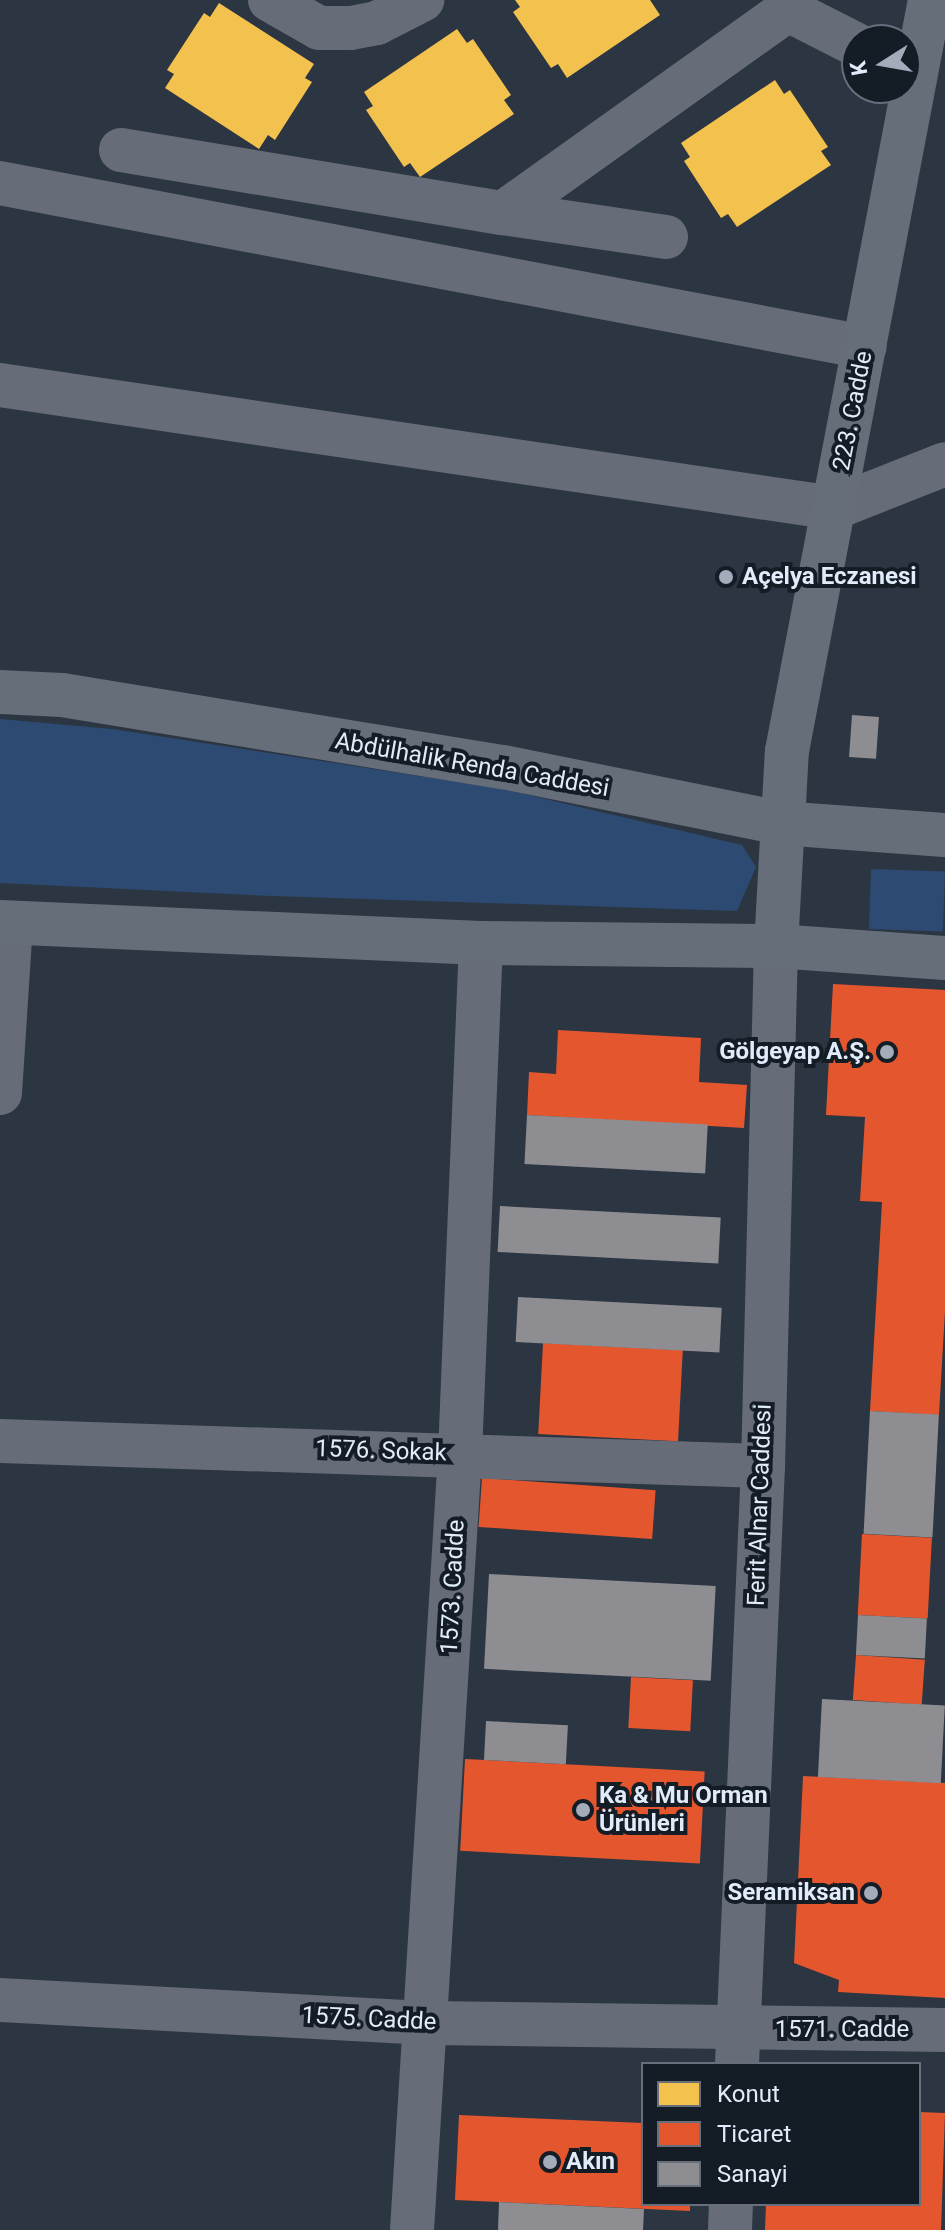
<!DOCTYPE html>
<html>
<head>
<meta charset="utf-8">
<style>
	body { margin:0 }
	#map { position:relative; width:945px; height:2230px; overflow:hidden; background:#2c3542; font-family:Roboto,sans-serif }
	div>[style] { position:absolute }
	.green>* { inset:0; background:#2d4b72; transform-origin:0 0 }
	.homes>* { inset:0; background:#f2c14e }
	.shops>* { inset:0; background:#e4572e; transform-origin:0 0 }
	.industry>* { inset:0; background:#8d8d92; transform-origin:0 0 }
	.minor>* { height:44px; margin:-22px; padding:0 22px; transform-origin:22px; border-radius:22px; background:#666d78 }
	.major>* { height:44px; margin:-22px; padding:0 22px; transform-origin:22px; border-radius:22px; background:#666e7a }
	.dots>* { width:22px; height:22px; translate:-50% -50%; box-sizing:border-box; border:4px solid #141c26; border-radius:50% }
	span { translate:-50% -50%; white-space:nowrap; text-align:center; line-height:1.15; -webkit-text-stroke:8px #141c26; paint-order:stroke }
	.street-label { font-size:24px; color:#e1ecfb }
	.poi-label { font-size:24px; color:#e1ecfb; font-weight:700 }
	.left { translate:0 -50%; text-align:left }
	.right { translate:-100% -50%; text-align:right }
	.legend { position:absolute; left:641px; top:2062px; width:280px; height:144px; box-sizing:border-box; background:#141c26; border:2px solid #666f7b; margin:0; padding:10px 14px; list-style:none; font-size:24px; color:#e1ecfb }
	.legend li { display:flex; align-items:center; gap:16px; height:40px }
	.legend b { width:40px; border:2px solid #666f7b }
	.north { position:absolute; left:841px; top:24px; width:80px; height:80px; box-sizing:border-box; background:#141c26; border:2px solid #666f7b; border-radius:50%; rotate:259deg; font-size:22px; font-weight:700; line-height:32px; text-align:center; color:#e1ecfb }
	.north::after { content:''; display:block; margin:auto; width:28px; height:36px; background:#a2acba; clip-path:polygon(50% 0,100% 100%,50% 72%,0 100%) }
</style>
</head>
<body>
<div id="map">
	<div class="green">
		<i style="clip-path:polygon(0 719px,112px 729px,498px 788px,742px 845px,756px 867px,737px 911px,272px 896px,0 883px)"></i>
		<i style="left:871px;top:869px;width:74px;height:60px;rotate:2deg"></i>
	</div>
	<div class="homes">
		<i style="clip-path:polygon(515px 0,650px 0,660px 15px,567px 78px,558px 64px,551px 68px,513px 12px,520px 7px)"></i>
		<i style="clip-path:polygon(219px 3px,314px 64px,305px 78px,312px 82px,275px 140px,268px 135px,259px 149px,165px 88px,174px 74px,167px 70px,204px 13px,210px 17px)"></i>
		<i style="clip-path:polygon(457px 29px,467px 43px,473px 39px,511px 95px,504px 100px,514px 114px,420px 177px,410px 163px,404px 167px,366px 110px,373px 106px,364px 92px)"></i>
		<i style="clip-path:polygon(775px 80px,784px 94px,790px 90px,828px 147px,821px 151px,831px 165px,737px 227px,728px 214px,721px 218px,684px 161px,690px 157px,681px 143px)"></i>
	</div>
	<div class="shops">
		<i style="clip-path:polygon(833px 984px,945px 990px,945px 1311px,939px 1415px,870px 1411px,882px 1202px,860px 1201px,865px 1117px,826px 1115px)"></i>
		<i style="clip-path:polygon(558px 1030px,701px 1038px,699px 1082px,747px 1085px,744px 1128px,527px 1115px,529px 1072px,556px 1074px)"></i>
		<i style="left:543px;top:1343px;width:140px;height:91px;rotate:3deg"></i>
		<i style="left:482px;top:1478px;width:174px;height:49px;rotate:4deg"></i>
		<i style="left:862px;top:1534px;width:70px;height:81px;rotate:3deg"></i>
		<i style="left:856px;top:1655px;width:69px;height:45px;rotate:4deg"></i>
		<i style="left:631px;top:1677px;width:62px;height:51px;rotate:3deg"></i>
		<i style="left:465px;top:1759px;width:240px;height:92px;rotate:3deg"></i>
		<i style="clip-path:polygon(803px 1776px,945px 1783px,945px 1998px,838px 1992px,839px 1980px,794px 1963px)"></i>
		<i style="clip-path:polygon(919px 2112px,945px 2113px,941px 2230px,765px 2230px,766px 2204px,919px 2204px)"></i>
		<i style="clip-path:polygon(459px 2115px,643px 2123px,643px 2204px,690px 2204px,690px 2211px,455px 2200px)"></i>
	</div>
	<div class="industry">
		<i style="left:852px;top:715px;width:27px;height:42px;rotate:4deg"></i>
		<i style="left:527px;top:1115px;width:181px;height:49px;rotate:3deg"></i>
		<i style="left:500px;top:1206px;width:221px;height:46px;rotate:3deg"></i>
		<i style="left:518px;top:1297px;width:204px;height:45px;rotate:3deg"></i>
		<i style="left:870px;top:1411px;width:69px;height:123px;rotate:3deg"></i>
		<i style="left:489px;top:1574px;width:227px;height:95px;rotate:3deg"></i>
		<i style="left:858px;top:1615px;width:69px;height:40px;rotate:3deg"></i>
		<i style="left:822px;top:1699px;width:123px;height:78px;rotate:3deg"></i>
		<i style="left:486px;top:1721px;width:82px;height:39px;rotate:3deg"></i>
		<i style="clip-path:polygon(499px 2202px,644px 2209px,643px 2230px,498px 2230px)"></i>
	</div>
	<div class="minor">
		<i style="left:270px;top:0;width:56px;rotate:29.7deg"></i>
		<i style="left:319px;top:28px;width:32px"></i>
		<i style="left:351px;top:28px;width:26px;rotate:-11deg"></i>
		<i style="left:377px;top:23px;width:51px;rotate:-27.1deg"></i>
		<i style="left:121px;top:150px;width:387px;rotate:9.4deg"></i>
		<i style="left:0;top:183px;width:880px;rotate:10.74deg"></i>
		<i style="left:666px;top:237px;width:165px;rotate:-171.6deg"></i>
		<i style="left:503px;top:213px;width:350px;rotate:-35.5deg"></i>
		<i style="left:788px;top:10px;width:77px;rotate:26.9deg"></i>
		<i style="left:0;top:385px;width:843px;rotate:8.39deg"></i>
		<i style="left:834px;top:508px;width:119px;rotate:-21.6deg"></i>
		<i style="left:0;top:1093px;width:170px;rotate:-86.3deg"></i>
		<i style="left:0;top:1441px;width:763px;rotate:1.88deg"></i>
		<i style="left:0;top:2000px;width:428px;rotate:3.1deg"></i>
		<i style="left:427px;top:2023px;width:518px;rotate:0.77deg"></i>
		<i style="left:737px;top:2064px;width:599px;rotate:-87.51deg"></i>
		<i style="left:763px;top:1466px;width:520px;rotate:-88.57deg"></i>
		<i style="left:412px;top:2230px;width:777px;rotate:-86.46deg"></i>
		<i style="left:460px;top:1454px;width:511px;rotate:-87.65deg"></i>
		<i style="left:730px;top:2230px;width:26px;rotate:-88deg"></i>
	</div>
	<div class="major">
		<i style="left:0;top:692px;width:62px;rotate:2.8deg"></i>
		<i style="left:62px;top:695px;width:447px;rotate:9.3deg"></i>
		<i style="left:503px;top:767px;width:283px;rotate:11.4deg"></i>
		<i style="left:780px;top:823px;width:165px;rotate:4.2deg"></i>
		<i style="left:0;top:922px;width:481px;rotate:2.5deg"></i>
		<i style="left:481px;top:943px;width:295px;rotate:0.6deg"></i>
		<i style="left:776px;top:946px;width:169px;rotate:4.1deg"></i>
		<i style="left:776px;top:946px;width:195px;rotate:-86.8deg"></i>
		<i style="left:787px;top:751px;width:764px;rotate:-79.22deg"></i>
	</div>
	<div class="dots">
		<i style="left:726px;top:577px;background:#a2acba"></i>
		<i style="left:887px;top:1052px;background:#a2acba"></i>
		<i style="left:583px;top:1810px;background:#a2acba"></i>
		<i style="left:871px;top:1893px;background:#a2acba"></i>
		<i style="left:550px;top:2162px;background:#a2acba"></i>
	</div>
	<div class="street-label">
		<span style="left:853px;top:411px;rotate:-79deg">223. Cadde</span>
		<span style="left:472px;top:765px;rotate:10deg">Abdülhalik Renda Caddesi</span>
		<span style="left:381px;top:1451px;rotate:2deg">1576. Sokak</span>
		<span style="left:760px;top:1505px;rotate:-88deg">Ferit Alnar Caddesi</span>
		<span style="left:453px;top:1587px;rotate:-87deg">1573. Cadde</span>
		<span style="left:369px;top:2019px;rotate:3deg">1575. Cadde</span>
		<span style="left:842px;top:2030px">1571. Cadde</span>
	</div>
	<div class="poi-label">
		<span class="left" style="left:742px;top:577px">Açelya Eczanesi</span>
		<span class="right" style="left:871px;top:1052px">Gölgeyap A.Ş.</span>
		<span class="left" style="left:599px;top:1810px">Ka &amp; Mu Orman<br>Ürünleri</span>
		<span class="right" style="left:855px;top:1893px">Seramiksan</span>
		<span class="left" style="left:566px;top:2162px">Akın</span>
	</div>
	<ul class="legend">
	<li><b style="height:22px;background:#f2c14e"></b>Konut</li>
	<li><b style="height:22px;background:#e4572e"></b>Ticaret</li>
	<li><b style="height:22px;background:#8d8d92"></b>Sanayi</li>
	</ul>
	<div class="north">K</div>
</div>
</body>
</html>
